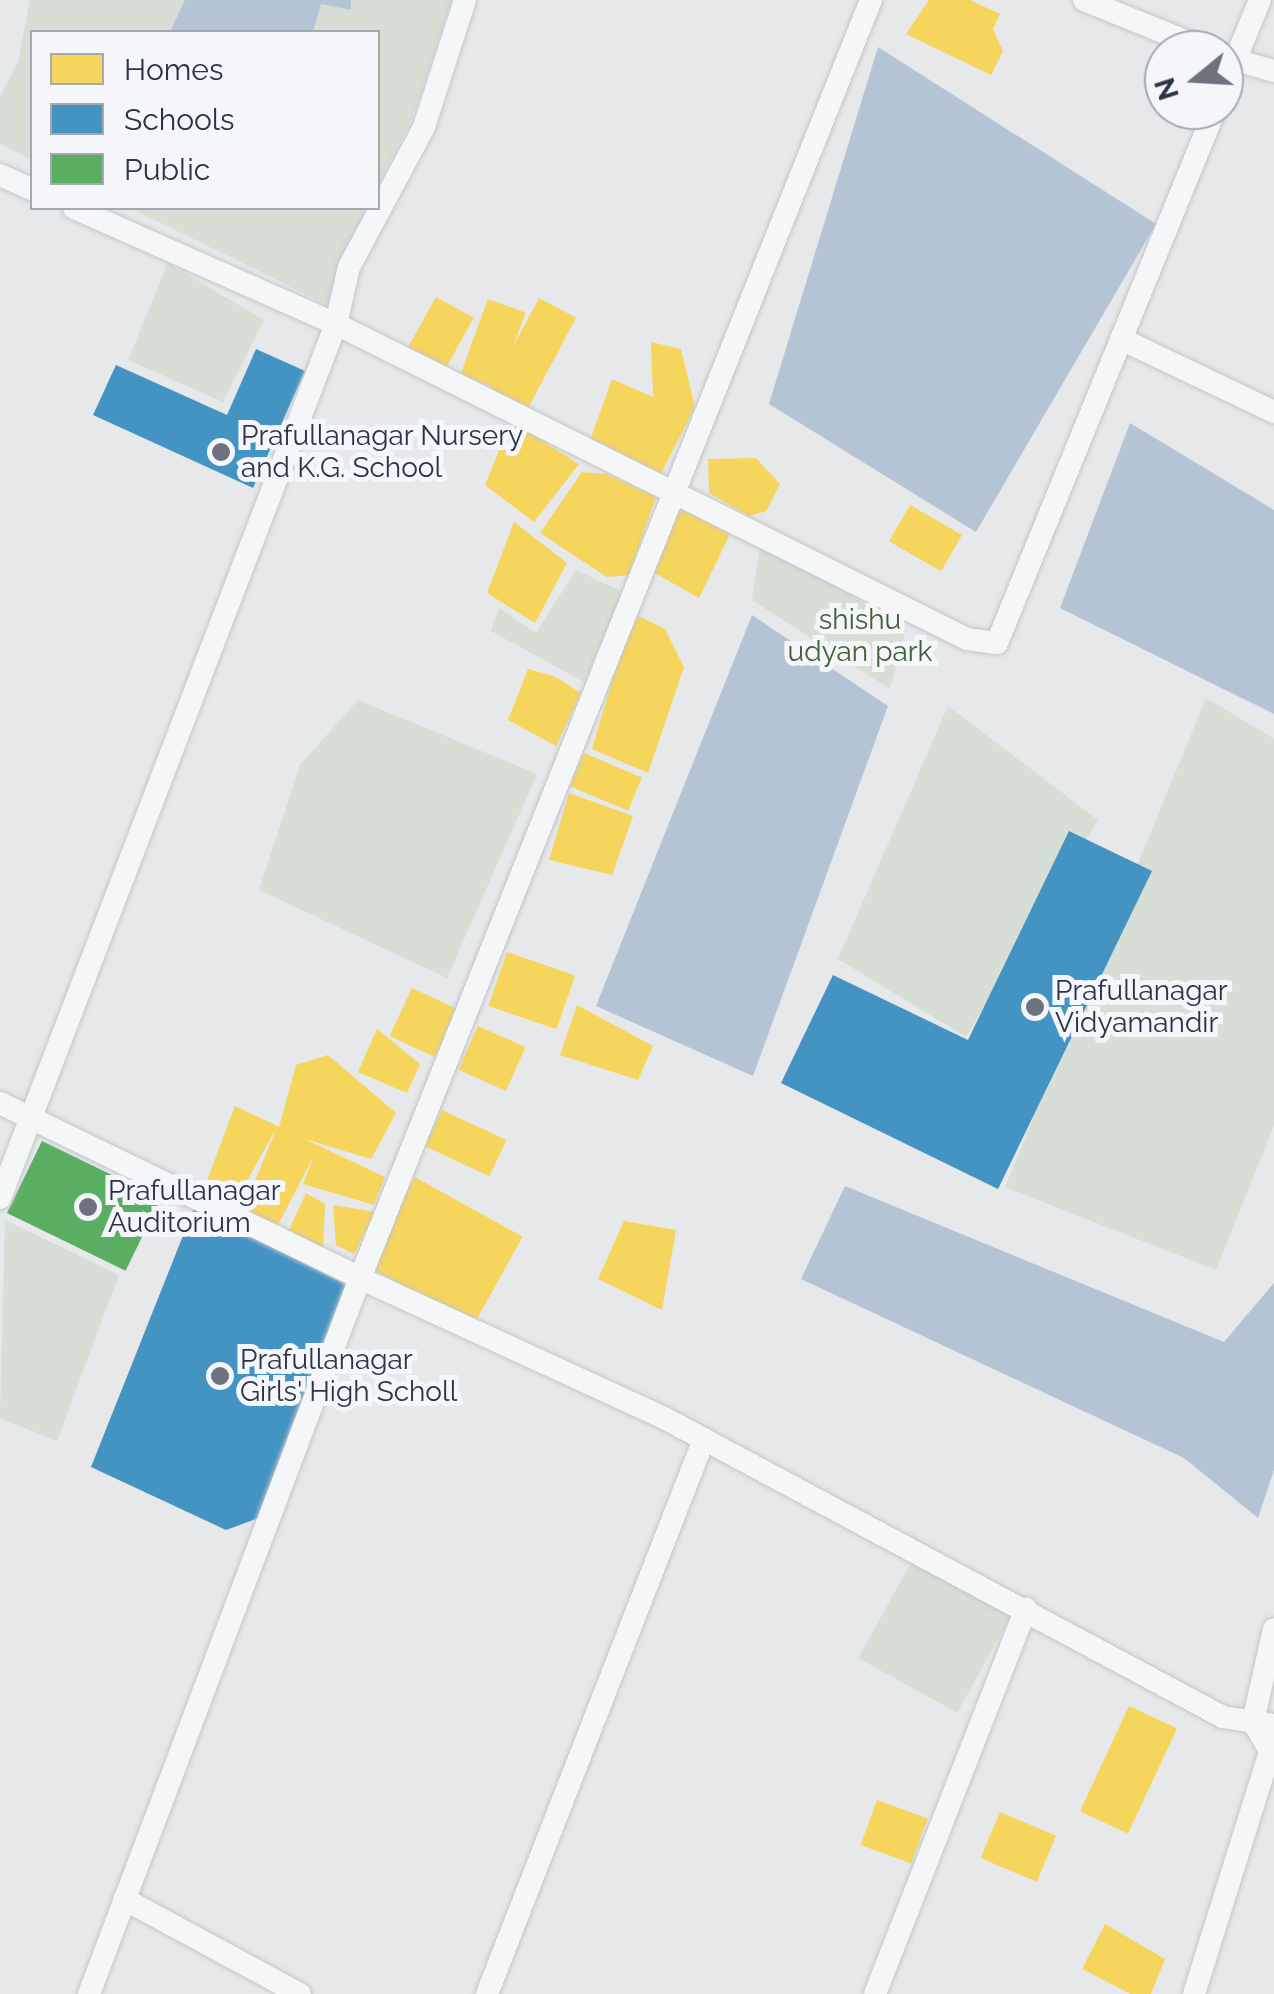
<!DOCTYPE html>
<html>
<head>
<meta charset="utf-8">
<style>
	body { margin:0 }
	#map { position:relative; width:1274px; height:1994px; overflow:hidden; background:#e6e8ea; font-family:Raleway,sans-serif }
	div>[style] { position:absolute }
	.green>* { inset:0; background:#d6ded6; transform-origin:0 0 }
	.water>* { inset:0; background:#b4c4d5 }
	.homes>* { inset:0; background:#f6d55c; transform-origin:0 0 }
	.schools>* { inset:0; background:#4393c3 }
	.public>* { inset:0; background:#5aae61; transform-origin:0 0 }
	.roads { filter:drop-shadow(0 0 2px #c4c6c8) drop-shadow(0 0 2px #c4c6c8) }
	.street>* { height:22px; margin:-11px; padding:0 11px; transform-origin:11px; border-radius:11px; background:#f5f6f7 }
	.dots>* { width:28px; height:28px; translate:-50% -50%; box-sizing:border-box; border:5px solid #f4f6f9; border-radius:50% }
	span { translate:-50% -50%; white-space:nowrap; text-align:center; line-height:1.15; -webkit-text-stroke:10px #f4f6f9; paint-order:stroke }
	.poi-label { font-size:28px; color:#2b3445 }
	.left { translate:0 -50%; text-align:left }
	.park-label { font-size:28px; color:#3f6138 }
	.legend { position:absolute; left:30px; top:30px; width:350px; height:180px; box-sizing:border-box; background:#f4f6f9; border:2px solid #a4a8b1; margin:0; padding:12px 18px; list-style:none; font-size:30px; color:#2b3445 }
	.legend li { display:flex; align-items:center; gap:20px; height:50px }
	.legend b { width:50px; border:2px solid #a4a8b1 }
	.north { position:absolute; left:1144px; top:30px; width:100px; height:100px; box-sizing:border-box; background:#f4f6f9; border:2px solid #a4a8b1; border-radius:50%; rotate:252deg; font-size:28px; font-weight:700; line-height:40px; text-align:center; color:#2b3445 }
	.north::after { content:''; display:block; margin:auto; width:35px; height:45px; background:#6c737f; clip-path:polygon(50% 0,100% 100%,50% 72%,0 100%) }
</style>
</head>
<body>
<div id="map">
	<div class="green">
		<i style="clip-path:polygon(30px 0,452px 0,412px 119px,378px 185px,378px 32px,32px 32px,32px 160px,0 144px,0 97px,18px 62px)"></i>
		<i style="clip-path:polygon(130px 208px,366px 208px,328px 305px)"></i>
		<i style="clip-path:polygon(168px 263px,264px 320px,223px 402px,128px 360px)"></i>
		<i style="clip-path:polygon(761px 539px,906px 630px,890px 689px,752px 600px)"></i>
		<i style="clip-path:polygon(576px 570px,623px 592px,584px 682px,491px 631px,499px 608px,536px 633px)"></i>
		<i style="clip-path:polygon(1206px 698px,1274px 739px,1274px 1126px,1216px 1270px,1005px 1187px)"></i>
		<i style="clip-path:polygon(358px 700px,537px 774px,447px 978px,259px 890px,300px 765px)"></i>
		<i style="clip-path:polygon(948px 706px,1098px 820px,966px 1037px,838px 959px)"></i>
		<i style="clip-path:polygon(5px 1220px,119px 1275px,57px 1441px,0 1418px)"></i>
		<i style="left:912px;top:1561px;width:113px;height:111px;rotate:29deg"></i>
	</div>
	<div class="water">
		<i style="clip-path:polygon(185px 0,351px 0,351px 10px,321px 4px,313px 32px,170px 32px)"></i>
		<i style="clip-path:polygon(878px 47px,1156px 224px,976px 532px,769px 404px)"></i>
		<i style="clip-path:polygon(1130px 423px,1274px 510px,1274px 714px,1060px 608px)"></i>
		<i style="clip-path:polygon(752px 615px,888px 706px,753px 1076px,596px 1006px)"></i>
		<i style="clip-path:polygon(845px 1186px,1224px 1342px,1274px 1283px,1274px 1470px,1258px 1518px,1184px 1458px,801px 1279px)"></i>
	</div>
	<div class="homes">
		<i style="clip-path:polygon(929px 0,970px 0,1000px 14px,993px 29px,1003px 51px,991px 75px,906px 34px)"></i>
		<i style="left:436px;top:297px;width:43px;height:59px;rotate:29deg"></i>
		<i style="left:539px;top:298px;width:42px;height:103px;rotate:28deg"></i>
		<i style="left:488px;top:299px;width:40px;height:81px;rotate:20deg"></i>
		<i style="clip-path:polygon(651px 342px,681px 349px,695px 407px,659px 478px,589px 443px,612px 379px,653px 397px)"></i>
		<i style="clip-path:polygon(511px 421px,579px 464px,534px 522px,485px 485px)"></i>
		<i style="clip-path:polygon(756px 458px,780px 484px,766px 511px,749px 516px,709px 493px,708px 459px)"></i>
		<i style="clip-path:polygon(582px 472px,607px 474px,656px 497px,629px 575px,607px 577px,540px 533px)"></i>
		<i style="left:910px;top:505px;width:60px;height:42px;rotate:30deg"></i>
		<i style="clip-path:polygon(679px 507px,730px 534px,699px 598px,653px 572px)"></i>
		<i style="clip-path:polygon(514px 522px,567px 563px,535px 623px,487px 593px)"></i>
		<i style="clip-path:polygon(639px 616px,665px 629px,684px 667px,648px 773px,592px 749px,625px 637px)"></i>
		<i style="clip-path:polygon(528px 669px,554px 676px,581px 693px,556px 746px,508px 720px)"></i>
		<i style="left:584px;top:753px;width:63px;height:36px;rotate:23deg"></i>
		<i style="clip-path:polygon(569px 793px,633px 816px,612px 875px,549px 860px)"></i>
		<i style="left:507px;top:952px;width:72px;height:57px;rotate:19deg"></i>
		<i style="left:412px;top:988px;width:50px;height:53px;rotate:25deg"></i>
		<i style="clip-path:polygon(577px 1005px,653px 1046px,638px 1080px,560px 1055px)"></i>
		<i style="left:478px;top:1026px;width:52px;height:48px;rotate:24deg"></i>
		<i style="clip-path:polygon(377px 1029px,420px 1064px,407px 1093px,358px 1072px)"></i>
		<i style="clip-path:polygon(328px 1055px,396px 1113px,371px 1159px,278px 1131px,296px 1065px)"></i>
		<i style="clip-path:polygon(235px 1106px,385px 1177px,374px 1205px,303px 1184px,314px 1155px,278px 1225px,243px 1210px,277px 1127px,235px 1202px,203px 1191px)"></i>
		<i style="left:442px;top:1110px;width:71px;height:40px;rotate:25deg"></i>
		<i style="left:415px;top:1177px;width:123px;height:101px;rotate:29deg"></i>
		<i style="clip-path:polygon(306px 1193px,325px 1204px,323px 1248px,289px 1230px)"></i>
		<i style="clip-path:polygon(333px 1205px,375px 1212px,354px 1254px,336px 1245px)"></i>
		<i style="clip-path:polygon(624px 1221px,676px 1230px,662px 1310px,598px 1279px)"></i>
		<i style="left:1129px;top:1706px;width:53px;height:116px;rotate:25deg"></i>
		<i style="left:877px;top:1800px;width:54px;height:48px;rotate:20deg"></i>
		<i style="left:1000px;top:1812px;width:61px;height:50px;rotate:23deg"></i>
		<i style="clip-path:polygon(1105px 1924px,1165px 1959px,1151px 1994px,1131px 1994px,1082px 1969px)"></i>
	</div>
	<div class="schools">
		<i style="clip-path:polygon(256px 349px,305px 371px,253px 488px,93px 415px,116px 365px,227px 415px)"></i>
		<i style="clip-path:polygon(1069px 831px,1152px 871px,998px 1189px,781px 1083px,833px 975px,968px 1040px)"></i>
		<i style="clip-path:polygon(194px 1208px,347px 1285px,259px 1518px,226px 1530px,91px 1467px)"></i>
	</div>
	<div class="public">
		<i style="left:42px;top:1141px;width:132px;height:80px;rotate:26deg"></i>
	</div>
	<div class="roads">
		<div class="street">
			<i style="left:871px;top:0;width:1376px;rotate:111.79deg"></i>
			<i style="left:360px;top:1278px;width:337px;rotate:24.7deg"></i>
			<i style="left:666px;top:1419px;width:632px;rotate:28.15deg"></i>
			<i style="left:1223px;top:1717px;width:52px;rotate:8.9deg"></i>
			<i style="left:1084px;top:0;width:134px;rotate:22deg"></i>
			<i style="left:1225px;top:57px;width:51px;rotate:15.9deg"></i>
			<i style="left:1224px;top:87px;width:94px;rotate:-67.5deg"></i>
			<i style="left:0;top:175px;width:35px;rotate:24deg"></i>
			<i style="left:74px;top:208px;width:287px;rotate:23.9deg"></i>
			<i style="left:336px;top:324px;width:705px;rotate:26.53deg"></i>
			<i style="left:967px;top:639px;width:30px;rotate:8deg"></i>
			<i style="left:997px;top:643px;width:576px;rotate:-67.76deg"></i>
			<i style="left:1121px;top:339px;width:170px;rotate:25.5deg"></i>
			<i style="left:0;top:1103px;width:400px;rotate:25.9deg"></i>
			<i style="left:360px;top:1278px;width:766px;rotate:110.73deg"></i>
			<i style="left:0;top:1198px;width:936px;rotate:-68.97deg"></i>
			<i style="left:336px;top:324px;width:58px;rotate:-77.2deg"></i>
			<i style="left:349px;top:267px;width:159px;rotate:-61.8deg"></i>
			<i style="left:424px;top:127px;width:133px;rotate:-72.1deg"></i>
			<i style="left:124px;top:1899px;width:200px;rotate:28.4deg"></i>
			<i style="left:487px;top:1994px;width:596px;rotate:-68.64deg"></i>
			<i style="left:875px;top:1994px;width:414px;rotate:-68.6deg"></i>
			<i style="left:1194px;top:1994px;width:255px;rotate:-72.6deg"></i>
			<i style="left:1270px;top:1751px;width:34px;rotate:-120deg"></i>
			<i style="left:1253px;top:1722px;width:95px;rotate:-77.3deg"></i>
		</div>
	</div>
	<div class="dots">
		<i style="left:221px;top:452px;background:#6c737f"></i>
		<i style="left:1035px;top:1007px;background:#6c737f"></i>
		<i style="left:88px;top:1207px;background:#6c737f"></i>
		<i style="left:220px;top:1376px;background:#6c737f"></i>
	</div>
	<div class="poi-label">
		<span class="left" style="left:241px;top:452px">Prafullanagar Nursery<br>and K.G. School</span>
		<span class="left" style="left:1055px;top:1007px">Prafullanagar<br>Vidyamandir</span>
		<span class="left" style="left:108px;top:1207px">Prafullanagar<br>Auditorium</span>
		<span class="left" style="left:240px;top:1376px">Prafullanagar<br>Girls' High Scholl</span>
	</div>
	<div class="park-label">
		<span style="left:860px;top:636px">shishu<br>udyan park</span>
	</div>
	<ul class="legend">
	<li><b style="height:28px;background:#f6d55c"></b>Homes</li>
	<li><b style="height:28px;background:#4393c3"></b>Schools</li>
	<li><b style="height:28px;background:#5aae61"></b>Public</li>
	</ul>
	<div class="north">N</div>
</div>
</body>
</html>
